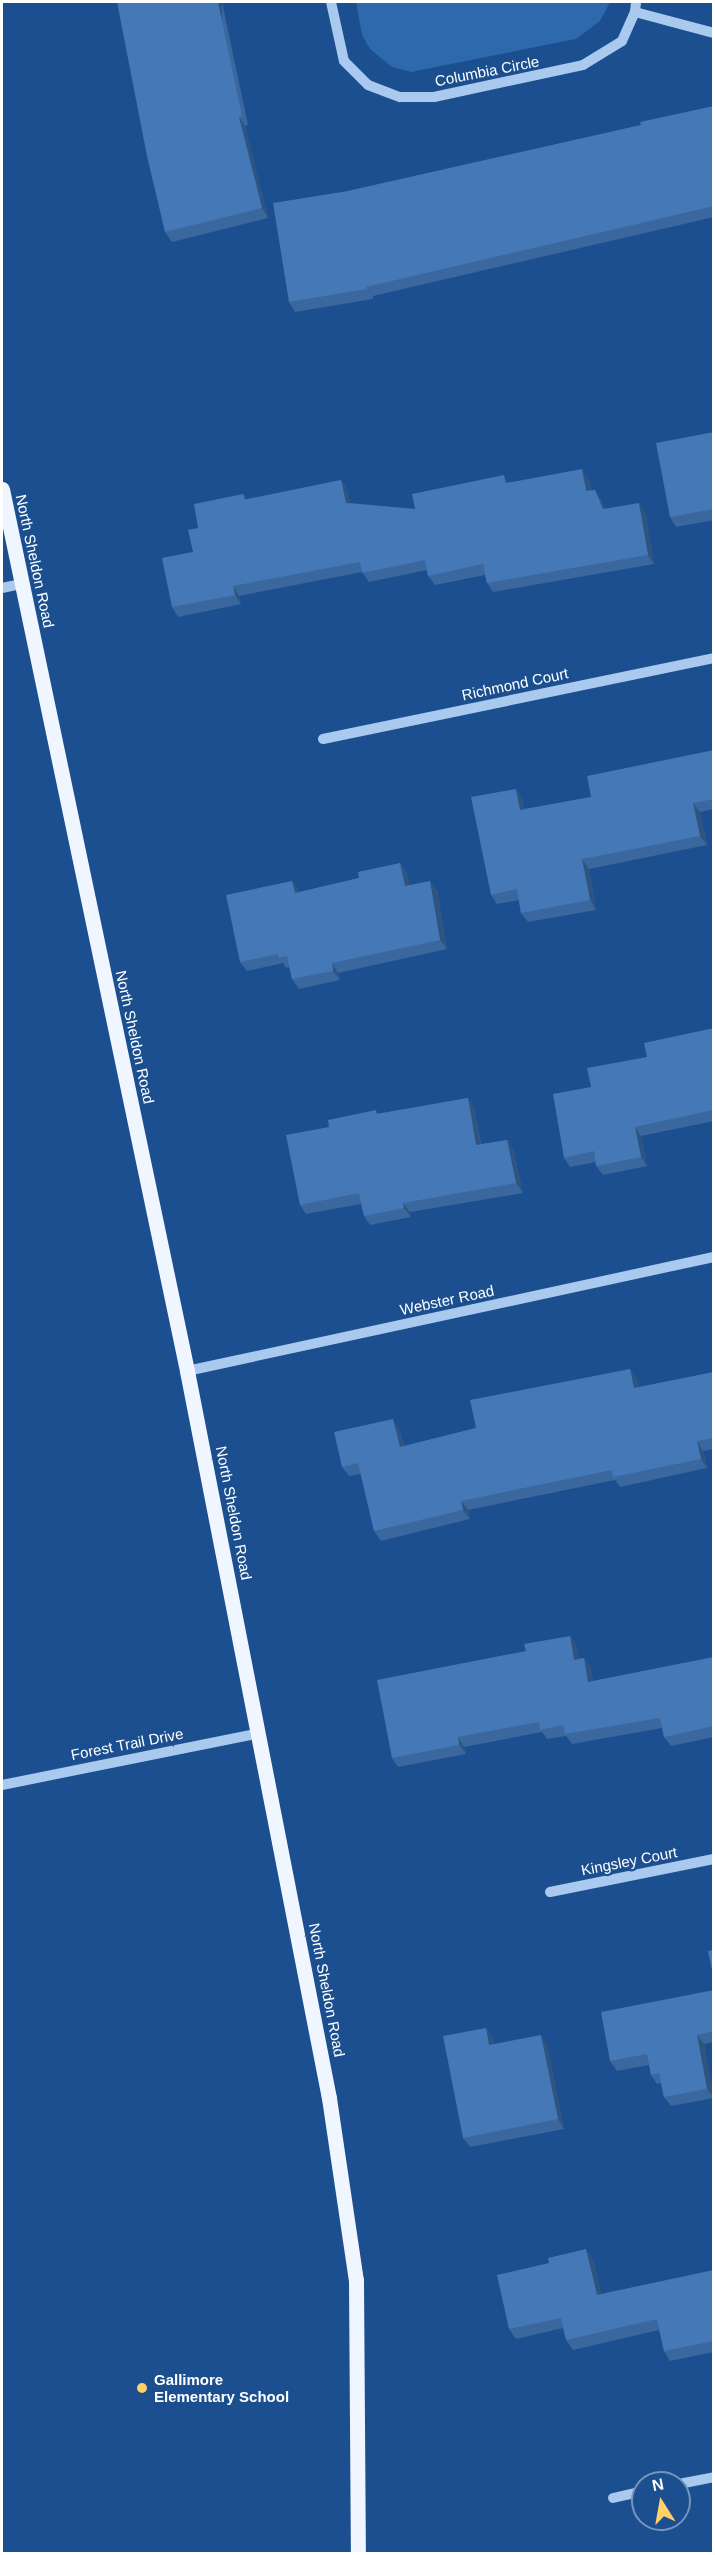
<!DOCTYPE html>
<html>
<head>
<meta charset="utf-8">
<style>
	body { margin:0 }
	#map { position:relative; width:715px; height:2555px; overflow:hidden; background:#1b4f8f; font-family:Helvetica,sans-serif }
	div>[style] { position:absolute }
	.green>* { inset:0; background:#2e69ad }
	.minor>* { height:10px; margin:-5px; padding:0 5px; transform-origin:5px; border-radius:5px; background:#a9c9ee }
	.major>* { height:15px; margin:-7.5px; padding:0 7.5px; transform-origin:7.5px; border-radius:7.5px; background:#f0f6ff }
	.wall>* { inset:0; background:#3a679d }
	.shaded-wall>* { inset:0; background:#305480; transform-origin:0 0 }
	.building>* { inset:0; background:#4478b7 }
	.dots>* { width:16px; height:16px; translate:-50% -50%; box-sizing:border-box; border:3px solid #1b4f8f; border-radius:50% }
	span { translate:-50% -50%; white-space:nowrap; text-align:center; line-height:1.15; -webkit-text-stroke:4.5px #1b4f8f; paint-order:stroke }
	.street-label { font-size:15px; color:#fff }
	.poi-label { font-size:15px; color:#fff; font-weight:700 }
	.left { translate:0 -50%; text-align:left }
	.frame { position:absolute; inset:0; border:3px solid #fff; pointer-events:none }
	.north { position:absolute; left:631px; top:2471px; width:60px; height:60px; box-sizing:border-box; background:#1b4f8f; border:2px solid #7695bc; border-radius:50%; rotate:349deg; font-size:16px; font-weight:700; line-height:24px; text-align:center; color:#fff }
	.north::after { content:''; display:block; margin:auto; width:21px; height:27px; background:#ffd166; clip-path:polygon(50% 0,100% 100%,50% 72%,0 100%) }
</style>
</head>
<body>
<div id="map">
	<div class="green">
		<i style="clip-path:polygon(356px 2px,610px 2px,600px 21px,576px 39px,411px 72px,392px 67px,370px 49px,362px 35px)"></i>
	</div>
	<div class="minor">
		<i style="left:331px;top:2px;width:60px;rotate:77.6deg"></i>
		<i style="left:344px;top:61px;width:34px;rotate:45deg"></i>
		<i style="left:368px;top:85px;width:34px;rotate:21deg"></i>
		<i style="left:400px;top:97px;width:34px"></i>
		<i style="left:434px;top:97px;width:152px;rotate:-12.1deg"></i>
		<i style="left:583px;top:65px;width:46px;rotate:-31.6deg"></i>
		<i style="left:622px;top:41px;width:32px;rotate:-66deg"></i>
		<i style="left:635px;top:12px;width:10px;rotate:-84deg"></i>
		<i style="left:635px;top:12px;width:82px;rotate:14.9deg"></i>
		<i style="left:2px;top:588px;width:19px;rotate:-12deg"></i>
		<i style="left:323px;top:739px;width:399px;rotate:-11.7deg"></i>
		<i style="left:187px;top:1371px;width:539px;rotate:-12.21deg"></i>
		<i style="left:2px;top:1785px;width:262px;rotate:-11.4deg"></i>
		<i style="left:550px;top:1892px;width:167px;rotate:-11.4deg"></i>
		<i style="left:679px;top:2484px;width:36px;rotate:-11deg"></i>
		<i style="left:613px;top:2498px;width:31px;rotate:-13deg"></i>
	</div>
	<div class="major">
		<i style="left:2px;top:489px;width:901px;rotate:78.15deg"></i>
		<i style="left:187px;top:1371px;width:741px;rotate:78.95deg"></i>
		<i style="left:329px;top:2098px;width:184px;rotate:81.6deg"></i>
		<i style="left:356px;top:2280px;width:274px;rotate:89.6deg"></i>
	</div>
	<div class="wall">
		<i style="clip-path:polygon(222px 2px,248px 125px,245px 126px,268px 218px,172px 242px,165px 232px)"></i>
		<i style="clip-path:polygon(714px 106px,714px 217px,373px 296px,373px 299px,295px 312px,289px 302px,348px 191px,641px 125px)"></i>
		<i style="clip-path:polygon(714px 432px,714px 520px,676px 527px,670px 517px)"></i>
		<i style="clip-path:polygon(589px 479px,591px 490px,601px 499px,605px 509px,645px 512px,654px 564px,493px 592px,487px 583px,485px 575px,435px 585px,428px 576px,427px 570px,369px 582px,362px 572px,239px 596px,241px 604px,178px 617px,172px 607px,193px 552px,198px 528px,243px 494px,246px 499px,341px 480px,347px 489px,350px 503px,415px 509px,509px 482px)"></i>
		<i style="clip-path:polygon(714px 750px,714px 809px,700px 812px,707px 845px,589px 869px,596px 910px,528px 922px,521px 913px,519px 900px,497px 904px,491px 895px,522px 798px,524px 809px,591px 797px)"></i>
		<i style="clip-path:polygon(400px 863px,407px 873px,409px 885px,437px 890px,447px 949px,338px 973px,340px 980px,299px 989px,292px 979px,289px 967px,286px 968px,283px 963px,247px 971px,240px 962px,292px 881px,299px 892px,359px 878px)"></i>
		<i style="clip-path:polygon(714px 1028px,714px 1121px,641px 1136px,647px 1166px,603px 1175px,596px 1166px,596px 1162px,570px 1167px,564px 1158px,591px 1087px,647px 1057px)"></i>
		<i style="clip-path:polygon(468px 1098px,474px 1107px,481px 1144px,507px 1140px,513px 1149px,523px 1193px,410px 1212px,411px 1217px,370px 1225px,364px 1216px,361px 1204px,306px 1214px,300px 1205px,329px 1127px,376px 1110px,378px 1114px)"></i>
		<i style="clip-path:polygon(630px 1369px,637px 1379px,639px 1387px,714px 1372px,714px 1449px,703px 1451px,707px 1468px,620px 1487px,615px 1480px,468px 1510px,470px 1519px,381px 1541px,374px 1531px,361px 1474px,349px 1476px,342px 1467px,399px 1428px,404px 1446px,476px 1428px)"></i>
		<i style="clip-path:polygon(570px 1636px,576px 1645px,579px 1659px,584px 1658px,591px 1668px,593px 1681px,714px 1657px,714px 1737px,671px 1746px,664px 1737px,662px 1728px,572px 1744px,566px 1736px,547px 1739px,542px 1732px,464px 1747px,466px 1754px,398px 1767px,392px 1758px,526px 1651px)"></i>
		<i style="clip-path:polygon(714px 1990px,714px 2042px,704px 2044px,714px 2098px,671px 2106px,664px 2097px,661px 2083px,657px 2084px,651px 2075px,649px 2065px,617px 2071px,610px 2061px)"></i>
		<i style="clip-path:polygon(486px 2028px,492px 2037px,494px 2044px,547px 2044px,564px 2129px,470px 2147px,463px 2138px)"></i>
		<i style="clip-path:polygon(593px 2259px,601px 2294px,714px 2270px,714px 2352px,670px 2361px,664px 2351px,659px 2330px,573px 2350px,566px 2340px,563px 2328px,516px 2339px,509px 2329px)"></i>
	</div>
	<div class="shaded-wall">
		<i style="left:218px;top:2px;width:4px;height:116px"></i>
		<i style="clip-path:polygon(239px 117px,245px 126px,268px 218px,262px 208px)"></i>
		<i style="clip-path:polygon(582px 469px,589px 479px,592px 500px,586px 491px)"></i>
		<i style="clip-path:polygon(341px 480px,347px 489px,352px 512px,346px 503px)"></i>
		<i style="clip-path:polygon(595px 490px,601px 499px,610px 519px,603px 509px)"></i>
		<i style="clip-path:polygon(639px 503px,645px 512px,654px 564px,648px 555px)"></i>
		<i style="clip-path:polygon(233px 586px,239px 596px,241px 604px,235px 595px)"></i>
		<i style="clip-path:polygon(516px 789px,522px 798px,526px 819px,520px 810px)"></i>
		<i style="clip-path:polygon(693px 803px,700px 812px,707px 845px,700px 836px)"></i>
		<i style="clip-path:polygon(582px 859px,589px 869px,596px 910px,590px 900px)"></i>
		<i style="clip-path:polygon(400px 863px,407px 873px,412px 895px,405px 886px)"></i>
		<i style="clip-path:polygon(292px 881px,298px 890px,301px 903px,295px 893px)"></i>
		<i style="clip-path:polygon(430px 881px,437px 890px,447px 949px,440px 940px)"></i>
		<i style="clip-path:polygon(332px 963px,338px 973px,340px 980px,333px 971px)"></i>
		<i style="clip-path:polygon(468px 1098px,474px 1107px,482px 1155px,476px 1145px)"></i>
		<i style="clip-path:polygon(635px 1127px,641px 1136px,647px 1166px,641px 1157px)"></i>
		<i style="clip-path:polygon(507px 1140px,513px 1149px,523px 1193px,516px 1183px)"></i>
		<i style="clip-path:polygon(403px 1203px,410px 1212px,411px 1217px,404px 1208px)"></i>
		<i style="clip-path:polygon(630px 1369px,637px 1379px,641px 1398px,634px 1388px)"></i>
		<i style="clip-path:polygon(393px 1419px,399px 1428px,406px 1456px,400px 1447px)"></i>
		<i style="clip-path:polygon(697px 1441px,703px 1451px,707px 1468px,701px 1459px)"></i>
		<i style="clip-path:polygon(461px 1501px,468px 1510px,470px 1519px,463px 1510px)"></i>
		<i style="clip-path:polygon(570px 1636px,576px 1645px,580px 1669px,574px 1660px)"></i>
		<i style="clip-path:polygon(584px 1658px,591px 1668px,595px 1691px,588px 1682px)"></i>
		<i style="clip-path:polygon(458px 1737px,464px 1747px,466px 1754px,459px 1745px)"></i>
		<i style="clip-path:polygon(486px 2028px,492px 2037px,496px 2054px,489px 2045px)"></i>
		<i style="clip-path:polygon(541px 2035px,547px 2044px,564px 2129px,558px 2119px)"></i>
		<i style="clip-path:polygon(697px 2035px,704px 2044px,714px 2097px,707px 2089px)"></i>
		<i style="clip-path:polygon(586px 2249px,593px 2259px,603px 2304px,597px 2295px)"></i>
	</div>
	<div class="building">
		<i style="clip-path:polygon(117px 2px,218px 2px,242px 116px,239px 117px,262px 208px,165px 232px,147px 156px)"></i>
		<i style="clip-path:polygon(714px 106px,714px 206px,366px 287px,367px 289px,289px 302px,273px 203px,348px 191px,641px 125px,640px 122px)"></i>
		<i style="clip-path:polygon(714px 432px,714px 509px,670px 517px,656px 443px)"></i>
		<i style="clip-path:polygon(582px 469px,586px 491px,595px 490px,603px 509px,639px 503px,648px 555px,487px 583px,483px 564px,428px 576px,425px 560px,362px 573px,360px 562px,233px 586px,235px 595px,172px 607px,162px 558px,193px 552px,188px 530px,198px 528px,194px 504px,243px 494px,244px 500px,341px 480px,346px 503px,415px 509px,412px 494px,504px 475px,506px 483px)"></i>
		<i style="clip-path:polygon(714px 750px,714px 799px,693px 803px,700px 836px,582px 859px,590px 900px,521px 913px,517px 889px,491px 895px,471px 797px,516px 789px,520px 810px,591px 797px,587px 776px)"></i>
		<i style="clip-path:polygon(400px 863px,405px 886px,430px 881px,440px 940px,332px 963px,333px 971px,292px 979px,287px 956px,279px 958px,278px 954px,240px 962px,226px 895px,292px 881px,295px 893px,359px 878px,358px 872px)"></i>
		<i style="clip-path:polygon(714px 1028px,714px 1112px,713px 1110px,635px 1127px,641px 1157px,596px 1166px,594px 1151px,564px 1158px,553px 1094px,591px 1087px,587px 1068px,647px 1057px,644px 1043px)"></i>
		<i style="clip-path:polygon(468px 1098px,476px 1145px,507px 1140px,516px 1183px,403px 1203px,404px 1208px,364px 1216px,359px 1193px,300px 1205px,286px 1135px,329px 1127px,328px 1120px,376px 1110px,376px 1114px)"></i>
		<i style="clip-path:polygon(630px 1369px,634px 1388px,714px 1372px,714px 1438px,697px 1441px,701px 1459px,613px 1477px,612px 1470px,461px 1501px,463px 1510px,374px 1531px,358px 1463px,342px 1467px,334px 1432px,393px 1419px,400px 1447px,476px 1428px,470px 1400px)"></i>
		<i style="clip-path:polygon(570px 1636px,574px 1660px,584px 1658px,588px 1682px,714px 1657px,714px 1726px,664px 1737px,660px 1718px,565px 1734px,563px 1725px,540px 1730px,539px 1722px,458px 1737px,459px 1745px,392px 1758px,377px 1680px,526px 1651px,524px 1644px)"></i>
		<i style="clip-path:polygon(714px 1950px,714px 1979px,708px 1951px)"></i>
		<i style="clip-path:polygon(714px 1990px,714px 2031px,697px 2035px,707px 2089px,664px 2097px,659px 2073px,651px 2075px,647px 2054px,610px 2061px,601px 2012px)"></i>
		<i style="clip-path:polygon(486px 2028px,489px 2045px,541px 2035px,558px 2119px,463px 2138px,443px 2036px)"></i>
		<i style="clip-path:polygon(586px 2249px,597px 2295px,714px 2270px,714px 2341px,664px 2351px,657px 2319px,566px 2340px,561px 2318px,509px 2329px,497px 2275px,549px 2263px,548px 2258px)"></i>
	</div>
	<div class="dots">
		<i style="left:142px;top:2388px;background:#ffd166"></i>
	</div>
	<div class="street-label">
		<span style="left:487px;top:71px;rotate:-11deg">Columbia Circle</span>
		<span style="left:35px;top:561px;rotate:78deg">North Sheldon Road</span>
		<span style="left:515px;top:684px;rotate:-12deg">Richmond Court</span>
		<span style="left:135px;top:1037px;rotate:78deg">North Sheldon Road</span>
		<span style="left:447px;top:1300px;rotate:-12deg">Webster Road</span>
		<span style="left:234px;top:1513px;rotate:79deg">North Sheldon Road</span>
		<span style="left:127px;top:1744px;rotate:-11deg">Forest Trail Drive</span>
		<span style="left:629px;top:1861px;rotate:-11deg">Kingsley Court</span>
		<span style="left:327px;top:1990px;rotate:79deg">North Sheldon Road</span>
	</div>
	<div class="poi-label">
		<span class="left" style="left:154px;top:2388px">Gallimore<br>Elementary School</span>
	</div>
	<div class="frame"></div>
	<div class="north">N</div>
</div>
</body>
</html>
